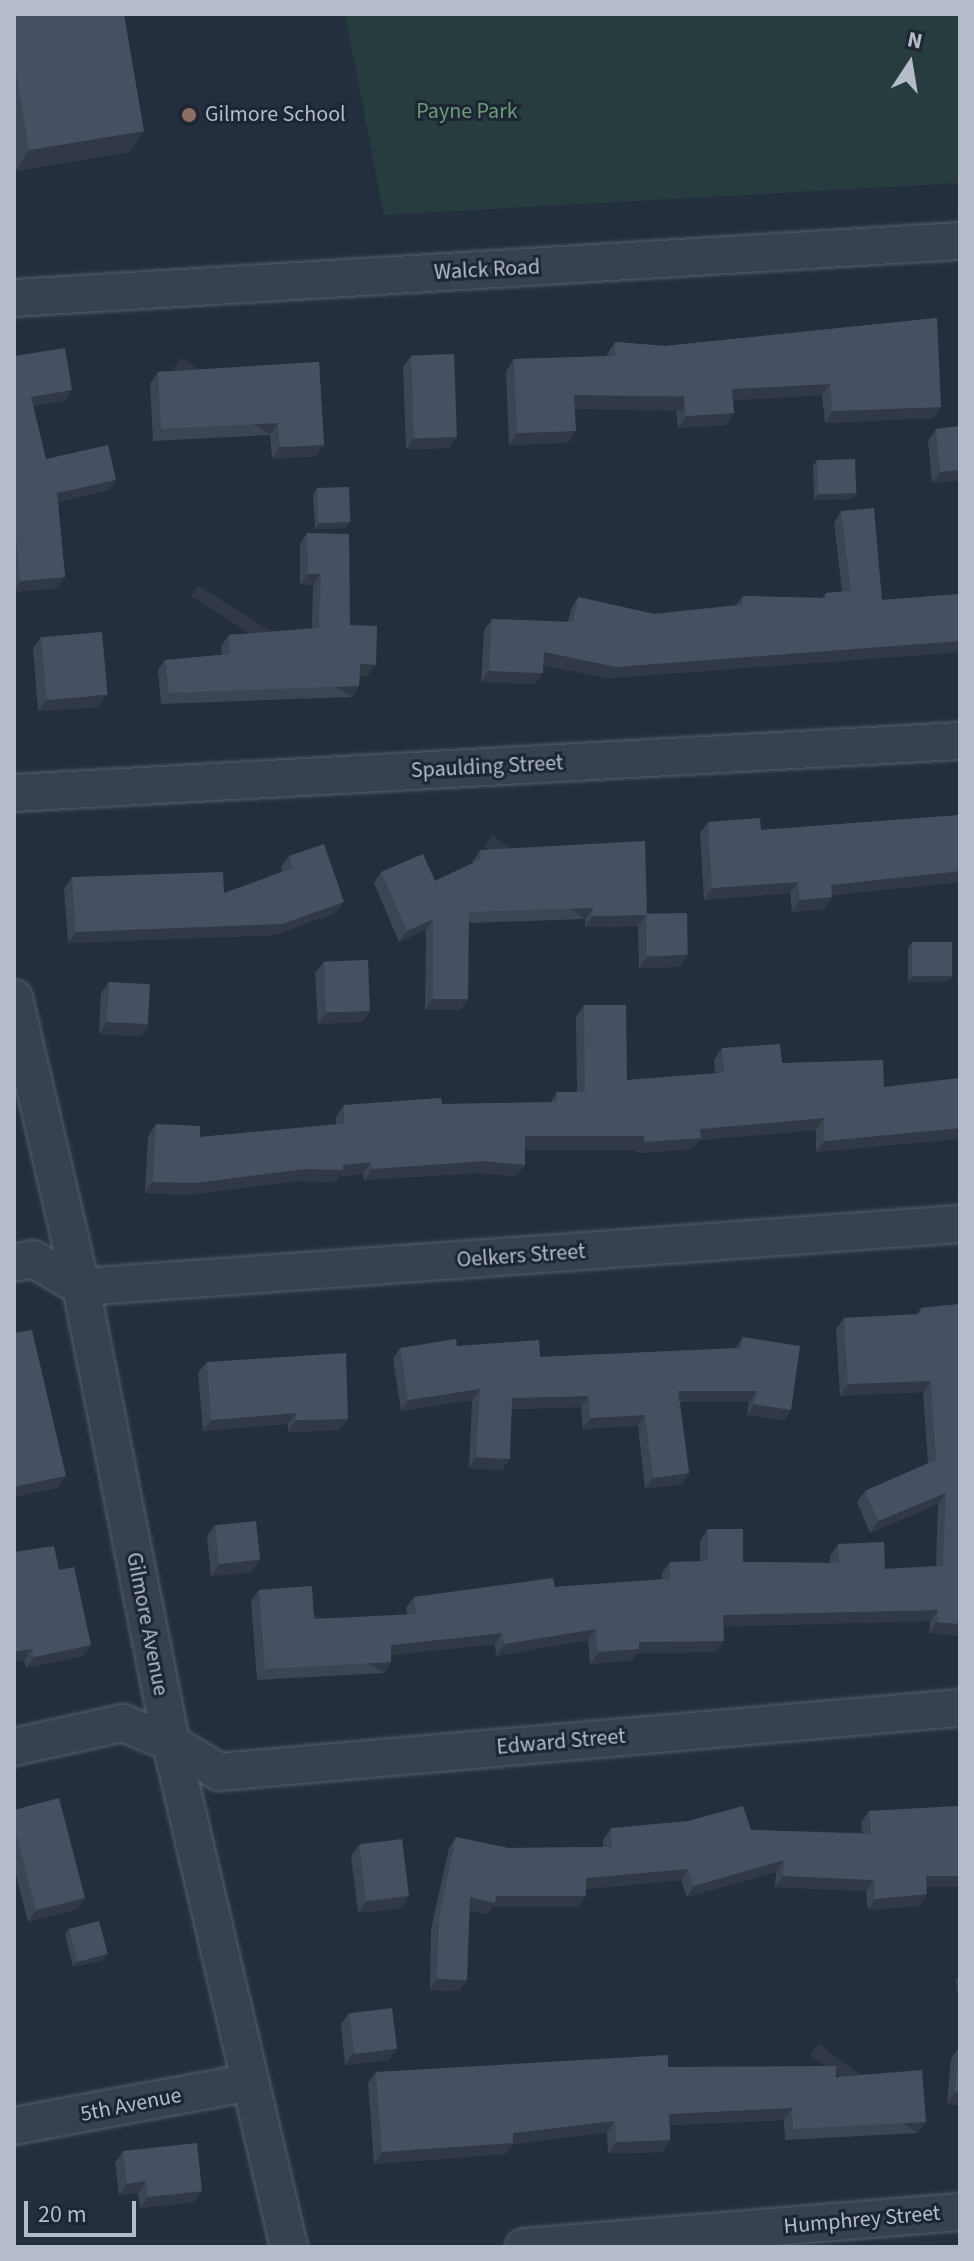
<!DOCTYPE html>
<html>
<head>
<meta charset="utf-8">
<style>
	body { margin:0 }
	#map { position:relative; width:974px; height:2261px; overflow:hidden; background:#242f3e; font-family:"Source Sans 3",sans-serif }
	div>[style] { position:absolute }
	.green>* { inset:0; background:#263c3f }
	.roads { filter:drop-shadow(0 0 2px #565f6c) drop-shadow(0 0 2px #565f6c) }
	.minor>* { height:36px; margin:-18px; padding:0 18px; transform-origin:18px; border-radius:18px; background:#38414e }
	.wall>* { inset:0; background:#3b4654 }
	.shaded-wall>* { inset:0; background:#303945; transform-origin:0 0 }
	.building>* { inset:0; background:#455162; transform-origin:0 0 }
	.dots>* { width:22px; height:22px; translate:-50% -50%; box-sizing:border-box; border:4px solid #1d2633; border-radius:50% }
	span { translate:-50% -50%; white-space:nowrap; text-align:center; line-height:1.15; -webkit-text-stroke:6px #1d2633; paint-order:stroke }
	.park-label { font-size:22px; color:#6b9a76 }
	.poi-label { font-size:22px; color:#b4bcc9 }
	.left { translate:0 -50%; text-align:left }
	.street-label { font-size:22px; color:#b4bcc9 }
	.frame { position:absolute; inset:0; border:16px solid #b4bcc9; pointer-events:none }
	.north { position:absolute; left:870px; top:24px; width:80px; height:80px; -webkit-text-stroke:6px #1d2633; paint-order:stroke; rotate:12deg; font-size:22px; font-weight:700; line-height:32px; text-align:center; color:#b4bcc9 }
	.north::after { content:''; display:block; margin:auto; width:28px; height:36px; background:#b4bcc9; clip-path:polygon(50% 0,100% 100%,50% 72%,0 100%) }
	.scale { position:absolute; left:24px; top:2201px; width:112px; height:36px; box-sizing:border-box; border:4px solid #b4bcc9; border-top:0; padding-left:10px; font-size:24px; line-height:28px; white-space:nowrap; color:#b4bcc9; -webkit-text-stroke:6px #1d2633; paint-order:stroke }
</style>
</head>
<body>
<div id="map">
	<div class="green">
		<i style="clip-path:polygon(345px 14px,960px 14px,960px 183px,384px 215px)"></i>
	</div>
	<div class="roads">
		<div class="minor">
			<i style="left:14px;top:298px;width:948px;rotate:-3.45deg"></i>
			<i style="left:14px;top:793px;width:947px;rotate:-3.15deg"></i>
			<i style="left:14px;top:998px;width:297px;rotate:76.9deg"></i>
			<i style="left:81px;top:1287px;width:465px;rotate:78.8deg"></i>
			<i style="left:171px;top:1743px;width:518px;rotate:76.82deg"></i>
			<i style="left:14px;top:1263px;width:19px;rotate:-12deg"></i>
			<i style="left:33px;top:1259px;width:56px;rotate:30.3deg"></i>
			<i style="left:81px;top:1287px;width:881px;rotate:-4.1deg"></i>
			<i style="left:14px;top:1747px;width:112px;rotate:-12.4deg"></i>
			<i style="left:123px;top:1723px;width:52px;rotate:22.6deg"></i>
			<i style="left:171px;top:1743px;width:56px;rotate:31.1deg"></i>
			<i style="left:219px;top:1772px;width:744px;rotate:-4.94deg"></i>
			<i style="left:14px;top:2126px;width:237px;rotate:-10.5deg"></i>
			<i style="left:524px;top:2247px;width:437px;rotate:-4.6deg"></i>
		</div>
	</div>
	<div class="wall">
		<i style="clip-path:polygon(14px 14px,144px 131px,129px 152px,15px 171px,14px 164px)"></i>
		<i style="clip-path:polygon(937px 318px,933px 418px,825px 423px,822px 395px,733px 400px,726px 425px,678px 428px,676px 408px,575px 407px,568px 443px,509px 445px,506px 371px,514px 359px,607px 356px,607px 354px,615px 342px,665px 346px)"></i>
		<i style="clip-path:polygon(14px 356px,65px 401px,33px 406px,46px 459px,109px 490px,58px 502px,65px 577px,57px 588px,14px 592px)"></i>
		<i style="clip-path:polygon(411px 356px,449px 448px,406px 449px,403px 367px)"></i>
		<i style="clip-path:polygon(319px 362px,324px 445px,316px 456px,272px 459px,270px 435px,153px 441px,150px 384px,158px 372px)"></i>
		<i style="clip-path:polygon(960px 426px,960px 480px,932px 483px,928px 441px,936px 429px)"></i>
		<i style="clip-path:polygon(817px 460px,856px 493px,852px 499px,814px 500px,813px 466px)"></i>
		<i style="clip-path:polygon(317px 488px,346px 528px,315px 529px,313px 494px)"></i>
		<i style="clip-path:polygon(841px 511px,882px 600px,960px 594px,960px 652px,608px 678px,543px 665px,543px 673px,535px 684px,481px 682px,484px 630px,492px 619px,568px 622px,571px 609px,578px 597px,654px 614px,736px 605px,743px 596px,822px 598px,826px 593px,842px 591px,834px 523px)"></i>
		<i style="clip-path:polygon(307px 533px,350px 625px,368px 676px,360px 676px,359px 686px,352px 697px,161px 704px,158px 670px,165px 660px,222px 655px,221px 646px,229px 635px,312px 628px,313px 585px,300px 585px,300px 544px)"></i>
		<i style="clip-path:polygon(41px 637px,99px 707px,38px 711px,33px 648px)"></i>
		<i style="clip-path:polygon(960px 815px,960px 882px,832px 895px,824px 909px,792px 912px,790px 893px,704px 900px,700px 833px,708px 822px,761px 830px)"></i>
		<i style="clip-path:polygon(480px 850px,647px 915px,680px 967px,639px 968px,638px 926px,585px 927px,585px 919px,468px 923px,468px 999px,460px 1010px,425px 1010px,426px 930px,399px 942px,374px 883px,381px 872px,435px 881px,473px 863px,473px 861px)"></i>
		<i style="clip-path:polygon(289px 856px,336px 913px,274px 935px,68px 943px,64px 889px,72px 877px,224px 893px,282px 872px,281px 867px)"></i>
		<i style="clip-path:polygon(912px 942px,953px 975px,949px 981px,908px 982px,908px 948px)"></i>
		<i style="clip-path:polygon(324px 962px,370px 1011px,362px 1022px,318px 1024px,315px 973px)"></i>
		<i style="clip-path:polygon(109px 982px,149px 1024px,141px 1036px,99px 1034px,101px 993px)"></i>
		<i style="clip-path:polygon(584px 1005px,627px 1080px,715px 1073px,714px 1060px,722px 1048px,884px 1087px,960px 1087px,960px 1134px,957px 1139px,816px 1152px,816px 1130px,699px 1140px,692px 1149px,637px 1153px,636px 1148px,525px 1148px,517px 1176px,476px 1173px,364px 1180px,363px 1174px,339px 1176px,335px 1182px,296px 1181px,187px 1195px,145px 1193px,148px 1136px,156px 1124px,200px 1137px,336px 1124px,336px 1117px,344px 1105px,550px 1103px,557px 1092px,577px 1092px,576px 1017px)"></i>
		<i style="clip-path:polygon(960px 1304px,960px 1636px,929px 1633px,930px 1621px,724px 1626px,716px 1652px,636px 1653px,632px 1660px,590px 1664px,588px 1640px,496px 1656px,495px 1644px,391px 1655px,391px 1662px,384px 1673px,257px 1680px,251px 1601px,259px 1590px,314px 1619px,407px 1615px,406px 1608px,414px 1597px,662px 1579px,662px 1573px,670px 1562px,700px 1561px,700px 1541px,708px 1529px,743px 1562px,830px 1563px,830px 1556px,838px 1544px,885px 1569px,936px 1566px,938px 1504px,870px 1533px,857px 1502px,865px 1491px,928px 1463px,923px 1392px,840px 1396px,836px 1329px,844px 1318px,917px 1314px,921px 1308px)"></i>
		<i style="clip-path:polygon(743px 1337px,791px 1410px,784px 1420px,747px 1415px,749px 1402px,680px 1402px,689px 1473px,682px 1484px,645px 1489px,638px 1426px,583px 1429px,581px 1407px,512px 1409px,502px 1470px,469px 1468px,472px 1400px,401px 1411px,393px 1359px,400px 1348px,457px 1346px,540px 1357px,736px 1348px)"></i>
		<i style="clip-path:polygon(207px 1362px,348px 1419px,339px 1430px,288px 1432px,288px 1424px,203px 1431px,198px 1373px)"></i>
		<i style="clip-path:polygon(215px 1525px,252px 1572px,211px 1576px,207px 1536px)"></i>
		<i style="clip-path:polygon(59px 1570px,83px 1656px,26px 1668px,24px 1660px)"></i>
		<i style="clip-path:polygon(960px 1806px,960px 1887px,927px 1887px,919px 1906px,868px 1910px,866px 1891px,775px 1887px,776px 1872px,687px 1897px,681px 1880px,586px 1889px,578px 1907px,492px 1907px,487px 1914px,469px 1910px,467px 1980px,459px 1991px,430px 1990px,431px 1929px,449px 1848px,456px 1837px,508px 1848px,603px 1847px,603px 1840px,611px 1828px,751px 1830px,862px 1833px,861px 1822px,869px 1811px)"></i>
		<i style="clip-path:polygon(14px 1810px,85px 1898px,77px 1909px,28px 1922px,14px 1867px)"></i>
		<i style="clip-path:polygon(359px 1845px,409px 1896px,401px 1908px,358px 1913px,351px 1856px)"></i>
		<i style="clip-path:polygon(69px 1928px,103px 1960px,73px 1967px,65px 1934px)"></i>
		<i style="clip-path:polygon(960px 1974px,960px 2008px,956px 1980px)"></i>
		<i style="clip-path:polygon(349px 2013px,389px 2060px,345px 2065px,341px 2024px)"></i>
		<i style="clip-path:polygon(959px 2047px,960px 2047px,960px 2105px,947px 2104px,951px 2059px)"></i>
		<i style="clip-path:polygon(668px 2067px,836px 2077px,918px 2133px,785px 2140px,784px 2120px,670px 2125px,670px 2140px,662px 2152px,608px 2153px,607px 2132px,513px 2144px,505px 2154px,374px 2164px,368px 2083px,376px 2072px)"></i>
		<i style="clip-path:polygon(123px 2151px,202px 2191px,194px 2202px,140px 2208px,138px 2193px,119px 2195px,115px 2163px)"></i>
	</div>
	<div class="shaded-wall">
		<i style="clip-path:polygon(144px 131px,129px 152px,15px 171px,29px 150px)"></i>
		<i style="clip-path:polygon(830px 384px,822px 395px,724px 401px,732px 389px)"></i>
		<i style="clip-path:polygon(72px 390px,65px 401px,23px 408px,31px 397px)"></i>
		<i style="left:574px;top:395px;width:110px;height:14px;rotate:1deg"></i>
		<i style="clip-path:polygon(941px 407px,933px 418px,825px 423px,833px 411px)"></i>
		<i style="clip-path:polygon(734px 413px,726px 425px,678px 428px,686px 416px)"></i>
		<i style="left:278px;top:423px;width:14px;height:117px;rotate:124deg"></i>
		<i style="clip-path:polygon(576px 431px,568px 443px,509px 445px,517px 433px)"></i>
		<i style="clip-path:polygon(457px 437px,449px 448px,406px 449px,414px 438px)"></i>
		<i style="clip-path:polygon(324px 445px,316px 456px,272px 459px,280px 447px)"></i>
		<i style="clip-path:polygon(960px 470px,960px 480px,932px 483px,940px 472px)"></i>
		<i style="clip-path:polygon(116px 480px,109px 490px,49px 504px,57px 493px)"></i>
		<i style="clip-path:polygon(856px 493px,852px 499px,814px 500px,818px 494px)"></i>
		<i style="clip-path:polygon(350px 522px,346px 528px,315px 529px,319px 523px)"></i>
		<i style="clip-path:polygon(308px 574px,321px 574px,313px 585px,300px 585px)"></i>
		<i style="clip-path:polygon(65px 577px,57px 588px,14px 592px,20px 581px)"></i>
		<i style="clip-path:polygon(960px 641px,960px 652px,608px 678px,536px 663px,544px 652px)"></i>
		<i style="clip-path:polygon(360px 664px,376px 665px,368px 676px,352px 675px)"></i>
		<i style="clip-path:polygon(489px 671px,543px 673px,535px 684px,481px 682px)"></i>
		<i style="left:359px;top:686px;width:13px;height:190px;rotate:122deg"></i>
		<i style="clip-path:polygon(107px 695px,99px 707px,38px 711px,46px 700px)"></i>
		<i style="clip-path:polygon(960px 871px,960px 882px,823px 896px,831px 885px)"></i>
		<i style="clip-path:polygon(798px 882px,790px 893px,704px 900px,712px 888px)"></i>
		<i style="clip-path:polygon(832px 897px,824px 909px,792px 912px,800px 900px)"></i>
		<i style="clip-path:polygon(344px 902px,336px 913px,274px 935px,68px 943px,76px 932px)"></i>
		<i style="left:593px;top:908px;width:14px;height:124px;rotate:126deg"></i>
		<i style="clip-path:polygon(646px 915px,638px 926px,585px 927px,593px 916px)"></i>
		<i style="clip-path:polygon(433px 919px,426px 930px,399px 942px,407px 931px)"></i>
		<i style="clip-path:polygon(688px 955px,680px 967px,639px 968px,647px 957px)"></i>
		<i style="clip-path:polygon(953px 975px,949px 981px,908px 982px,913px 976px)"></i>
		<i style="clip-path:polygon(433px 999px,468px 999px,460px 1010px,425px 1010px)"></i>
		<i style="clip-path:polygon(370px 1011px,362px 1022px,318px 1024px,326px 1012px)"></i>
		<i style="clip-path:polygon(107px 1022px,149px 1024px,141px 1036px,99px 1034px)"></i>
		<i style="clip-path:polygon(824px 1118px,816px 1130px,699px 1140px,692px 1149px,637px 1153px,645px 1142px,700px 1129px)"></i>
		<i style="clip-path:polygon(960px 1128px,960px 1134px,957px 1139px,816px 1152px,824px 1141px)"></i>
		<i style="left:525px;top:1136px;width:119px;height:14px"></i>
		<i style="clip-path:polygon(484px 1161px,525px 1165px,517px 1176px,476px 1173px,364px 1180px,372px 1169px)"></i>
		<i style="clip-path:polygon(371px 1162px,363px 1174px,339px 1176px,335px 1182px,296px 1181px,187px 1195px,145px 1193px,153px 1182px)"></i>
		<i style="clip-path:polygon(931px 1381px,923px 1392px,840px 1396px,848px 1384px)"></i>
		<i style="clip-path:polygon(480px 1389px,472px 1400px,401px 1411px,408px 1400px)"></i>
		<i style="clip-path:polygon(678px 1391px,757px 1391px,749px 1402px,671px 1402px)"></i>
		<i style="clip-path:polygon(589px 1396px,581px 1407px,505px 1409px,512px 1398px)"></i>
		<i style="clip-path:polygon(754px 1404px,791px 1410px,784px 1420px,747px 1415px)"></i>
		<i style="clip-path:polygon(296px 1413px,288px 1424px,203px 1431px,211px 1420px)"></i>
		<i style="clip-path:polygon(645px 1415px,638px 1426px,583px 1429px,590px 1418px)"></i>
		<i style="clip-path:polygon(348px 1419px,339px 1430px,288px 1432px,296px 1420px)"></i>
		<i style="clip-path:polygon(476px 1457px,510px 1459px,502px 1470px,469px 1468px)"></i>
		<i style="clip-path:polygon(689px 1473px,682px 1484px,645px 1489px,653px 1478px)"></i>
		<i style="clip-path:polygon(66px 1476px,58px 1488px,14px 1497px,14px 1487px)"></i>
		<i style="clip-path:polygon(946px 1493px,938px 1504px,870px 1533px,878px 1521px)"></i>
		<i style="clip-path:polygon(260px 1560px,252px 1572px,211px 1576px,219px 1564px)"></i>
		<i style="clip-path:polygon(938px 1610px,930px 1621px,716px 1627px,723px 1615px)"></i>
		<i style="clip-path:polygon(937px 1622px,960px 1624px,960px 1636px,929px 1633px)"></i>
		<i style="clip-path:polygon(596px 1629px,588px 1640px,496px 1656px,504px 1644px)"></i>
		<i style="clip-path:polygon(502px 1633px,495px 1644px,383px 1656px,391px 1645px)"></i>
		<i style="clip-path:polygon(724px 1641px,716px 1652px,636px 1653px,632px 1660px,590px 1664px,598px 1652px,639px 1642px)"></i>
		<i style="clip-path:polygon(91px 1645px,83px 1656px,26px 1668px,34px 1657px)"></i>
		<i style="clip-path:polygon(32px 1649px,24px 1660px,14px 1662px,14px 1652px)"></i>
		<i style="left:391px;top:1662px;width:13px;height:126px;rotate:122deg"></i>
		<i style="clip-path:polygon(784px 1860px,776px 1872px,687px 1897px,694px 1886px)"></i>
		<i style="clip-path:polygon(688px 1869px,681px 1880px,578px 1889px,586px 1878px)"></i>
		<i style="clip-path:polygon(783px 1876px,874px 1880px,866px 1891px,775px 1887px)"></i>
		<i style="clip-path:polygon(926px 1876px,960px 1876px,960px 1887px,918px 1887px)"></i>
		<i style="clip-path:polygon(927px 1894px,919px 1906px,868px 1910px,875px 1899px)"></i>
		<i style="clip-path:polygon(409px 1896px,401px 1908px,358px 1913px,366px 1902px)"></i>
		<i style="clip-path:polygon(496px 1896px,586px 1896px,578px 1907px,492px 1907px,487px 1914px,462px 1909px,470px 1897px)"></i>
		<i style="clip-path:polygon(85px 1898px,77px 1909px,28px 1922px,36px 1910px)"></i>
		<i style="clip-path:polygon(108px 1954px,103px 1960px,73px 1967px,77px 1961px)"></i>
		<i style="clip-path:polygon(437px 1979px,467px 1980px,459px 1991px,430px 1990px)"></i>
		<i style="clip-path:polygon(397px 2049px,389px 2060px,345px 2065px,353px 2053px)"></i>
		<i style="clip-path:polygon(955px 2092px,960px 2093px,960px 2105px,947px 2104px)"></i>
		<i style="clip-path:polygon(792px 2108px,784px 2120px,661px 2125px,669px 2114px)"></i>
		<i style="clip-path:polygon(615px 2121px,607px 2132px,513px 2144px,505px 2154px,374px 2164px,382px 2152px,513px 2133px)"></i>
		<i style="left:926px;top:2122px;width:14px;height:133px;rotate:126deg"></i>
		<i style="clip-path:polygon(670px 2140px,662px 2152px,608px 2153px,616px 2142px)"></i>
		<i style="clip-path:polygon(146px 2181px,138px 2193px,119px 2195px,127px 2184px)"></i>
		<i style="clip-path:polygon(202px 2191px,194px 2202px,140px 2208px,148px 2197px)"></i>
	</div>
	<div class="building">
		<i style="clip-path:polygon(14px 14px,124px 14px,144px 131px,29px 150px,14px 60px)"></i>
		<i style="clip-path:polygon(937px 318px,941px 407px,833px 411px,830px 384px,732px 389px,734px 413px,686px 416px,684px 396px,574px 395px,576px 431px,517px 433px,514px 359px,615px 356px,615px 342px,665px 346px)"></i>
		<i style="clip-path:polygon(65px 348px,72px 390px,31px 397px,46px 459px,108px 445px,116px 480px,57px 493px,65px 577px,20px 581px,14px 513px,14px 356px)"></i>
		<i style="left:454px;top:354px;width:83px;height:43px;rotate:88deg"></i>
		<i style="clip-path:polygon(319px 362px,324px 445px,280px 447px,278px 423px,161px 429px,158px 372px)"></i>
		<i style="clip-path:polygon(960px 426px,960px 470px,940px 472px,936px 429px)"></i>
		<i style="left:855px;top:459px;width:34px;height:38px;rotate:88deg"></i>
		<i style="left:349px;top:487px;width:35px;height:32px;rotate:88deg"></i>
		<i style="clip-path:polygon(874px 508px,882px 600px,960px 594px,960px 641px,616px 667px,544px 652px,543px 673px,489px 671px,492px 619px,573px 622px,578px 597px,654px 614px,742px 605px,743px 596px,826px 598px,826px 593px,851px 591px,841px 511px)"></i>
		<i style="clip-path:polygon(307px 533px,349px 534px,350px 625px,377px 626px,376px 665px,360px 664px,359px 686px,169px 693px,165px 660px,230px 654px,229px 635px,319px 628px,321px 574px,308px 574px)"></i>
		<i style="left:102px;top:632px;width:63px;height:61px;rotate:85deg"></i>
		<i style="clip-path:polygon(960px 815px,960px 871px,831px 885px,832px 897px,800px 900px,798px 882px,712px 888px,708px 822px,760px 818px,761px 830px)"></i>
		<i style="clip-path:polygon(645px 841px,647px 915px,593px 916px,593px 908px,469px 912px,468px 999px,433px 999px,433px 919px,407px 931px,381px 872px,423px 854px,435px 881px,481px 859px,480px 850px)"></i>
		<i style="clip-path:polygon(324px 844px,344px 902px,282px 924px,76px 932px,72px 877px,223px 872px,224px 893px,293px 868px,289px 856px)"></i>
		<i style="left:687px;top:913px;width:42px;height:41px;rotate:89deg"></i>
		<i style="left:912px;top:942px;width:40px;height:34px"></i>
		<i style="left:368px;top:960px;width:51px;height:44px;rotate:88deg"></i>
		<i style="left:109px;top:982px;width:41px;height:40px;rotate:3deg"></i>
		<i style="clip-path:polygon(584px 1005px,626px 1005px,627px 1080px,724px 1073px,722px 1048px,780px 1044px,782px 1063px,883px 1060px,884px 1087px,959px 1078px,960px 1128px,824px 1141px,824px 1118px,700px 1129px,701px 1138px,645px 1142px,644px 1136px,525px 1136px,525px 1165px,484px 1161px,372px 1169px,371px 1162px,343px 1165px,343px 1170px,304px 1169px,195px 1183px,153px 1182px,156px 1124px,200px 1126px,200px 1137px,344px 1124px,344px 1105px,441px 1098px,442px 1104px,557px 1102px,557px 1092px,585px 1092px)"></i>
		<i style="clip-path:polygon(960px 1304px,960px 1624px,937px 1622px,938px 1610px,723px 1615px,724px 1641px,639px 1642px,639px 1649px,598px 1652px,596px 1629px,504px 1644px,502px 1633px,391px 1645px,391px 1662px,265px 1669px,259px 1590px,312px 1586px,314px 1619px,416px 1614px,414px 1597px,553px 1578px,555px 1587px,670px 1579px,670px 1562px,708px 1561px,708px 1529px,743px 1529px,743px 1562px,839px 1563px,838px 1544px,884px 1542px,885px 1569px,943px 1566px,946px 1493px,878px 1521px,865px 1491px,936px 1460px,931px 1381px,848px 1384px,844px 1318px,922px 1314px,921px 1308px)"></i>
		<i style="clip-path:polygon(32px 1330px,66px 1476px,14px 1487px,14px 1333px)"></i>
		<i style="clip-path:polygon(743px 1337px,800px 1346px,791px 1410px,754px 1404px,757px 1391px,678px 1391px,689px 1473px,653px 1478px,645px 1415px,590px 1418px,589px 1396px,512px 1398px,510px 1459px,476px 1457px,480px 1389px,408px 1400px,400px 1348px,456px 1339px,457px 1346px,539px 1340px,540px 1357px,741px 1348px)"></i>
		<i style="clip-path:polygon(346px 1353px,348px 1419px,296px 1420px,296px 1413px,211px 1420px,207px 1362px)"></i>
		<i style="left:256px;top:1521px;width:39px;height:41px;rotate:84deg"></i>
		<i style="clip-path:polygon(54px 1546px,59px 1570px,74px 1567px,91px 1645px,34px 1657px,32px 1649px,14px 1652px,14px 1552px)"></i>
		<i style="clip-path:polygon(59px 1798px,85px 1898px,36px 1910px,14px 1825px,14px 1810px)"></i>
		<i style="clip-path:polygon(743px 1806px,751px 1830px,871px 1834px,869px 1811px,960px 1806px,960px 1876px,926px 1876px,927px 1894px,875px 1899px,874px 1880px,783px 1876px,784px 1860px,694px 1886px,688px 1869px,586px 1878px,586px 1896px,496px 1896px,495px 1903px,470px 1897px,467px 1980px,437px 1979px,439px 1918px,456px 1837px,508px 1848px,612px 1847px,611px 1828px,688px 1821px)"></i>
		<i style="left:402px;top:1839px;width:57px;height:43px;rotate:83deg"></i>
		<i style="left:99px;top:1921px;width:34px;height:31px;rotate:75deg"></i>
		<i style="left:392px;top:2008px;width:41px;height:43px;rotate:83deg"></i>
		<i style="clip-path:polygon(959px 2047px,960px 2047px,960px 2093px,955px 2092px)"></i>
		<i style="clip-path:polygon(668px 2055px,668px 2067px,836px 2066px,836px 2077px,922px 2070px,926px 2122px,793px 2129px,792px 2108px,669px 2114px,670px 2140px,616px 2142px,615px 2121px,513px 2133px,513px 2143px,382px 2152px,376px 2072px)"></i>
		<i style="clip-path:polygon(197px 2143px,202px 2191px,148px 2197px,146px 2181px,127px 2184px,123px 2151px)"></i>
	</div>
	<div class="dots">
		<i style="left:189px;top:115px;background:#8d6e63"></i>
	</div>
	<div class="park-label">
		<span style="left:467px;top:112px">Payne Park</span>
	</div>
	<div class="poi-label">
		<span class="left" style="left:205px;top:115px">Gilmore School</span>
	</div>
	<div class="street-label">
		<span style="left:487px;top:270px;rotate:-3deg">Walck Road</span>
		<span style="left:487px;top:767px;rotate:-3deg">Spaulding Street</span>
		<span style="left:521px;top:1256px;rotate:-4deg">Oelkers Street</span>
		<span style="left:147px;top:1624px;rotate:79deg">Gilmore Avenue</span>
		<span style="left:561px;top:1742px;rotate:-5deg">Edward Street</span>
		<span style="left:131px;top:2105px;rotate:-11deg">5th Avenue</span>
		<span style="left:862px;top:2220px;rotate:-5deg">Humphrey Street</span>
	</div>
	<div class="frame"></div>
	<div class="north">N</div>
	<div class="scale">20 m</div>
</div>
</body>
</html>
